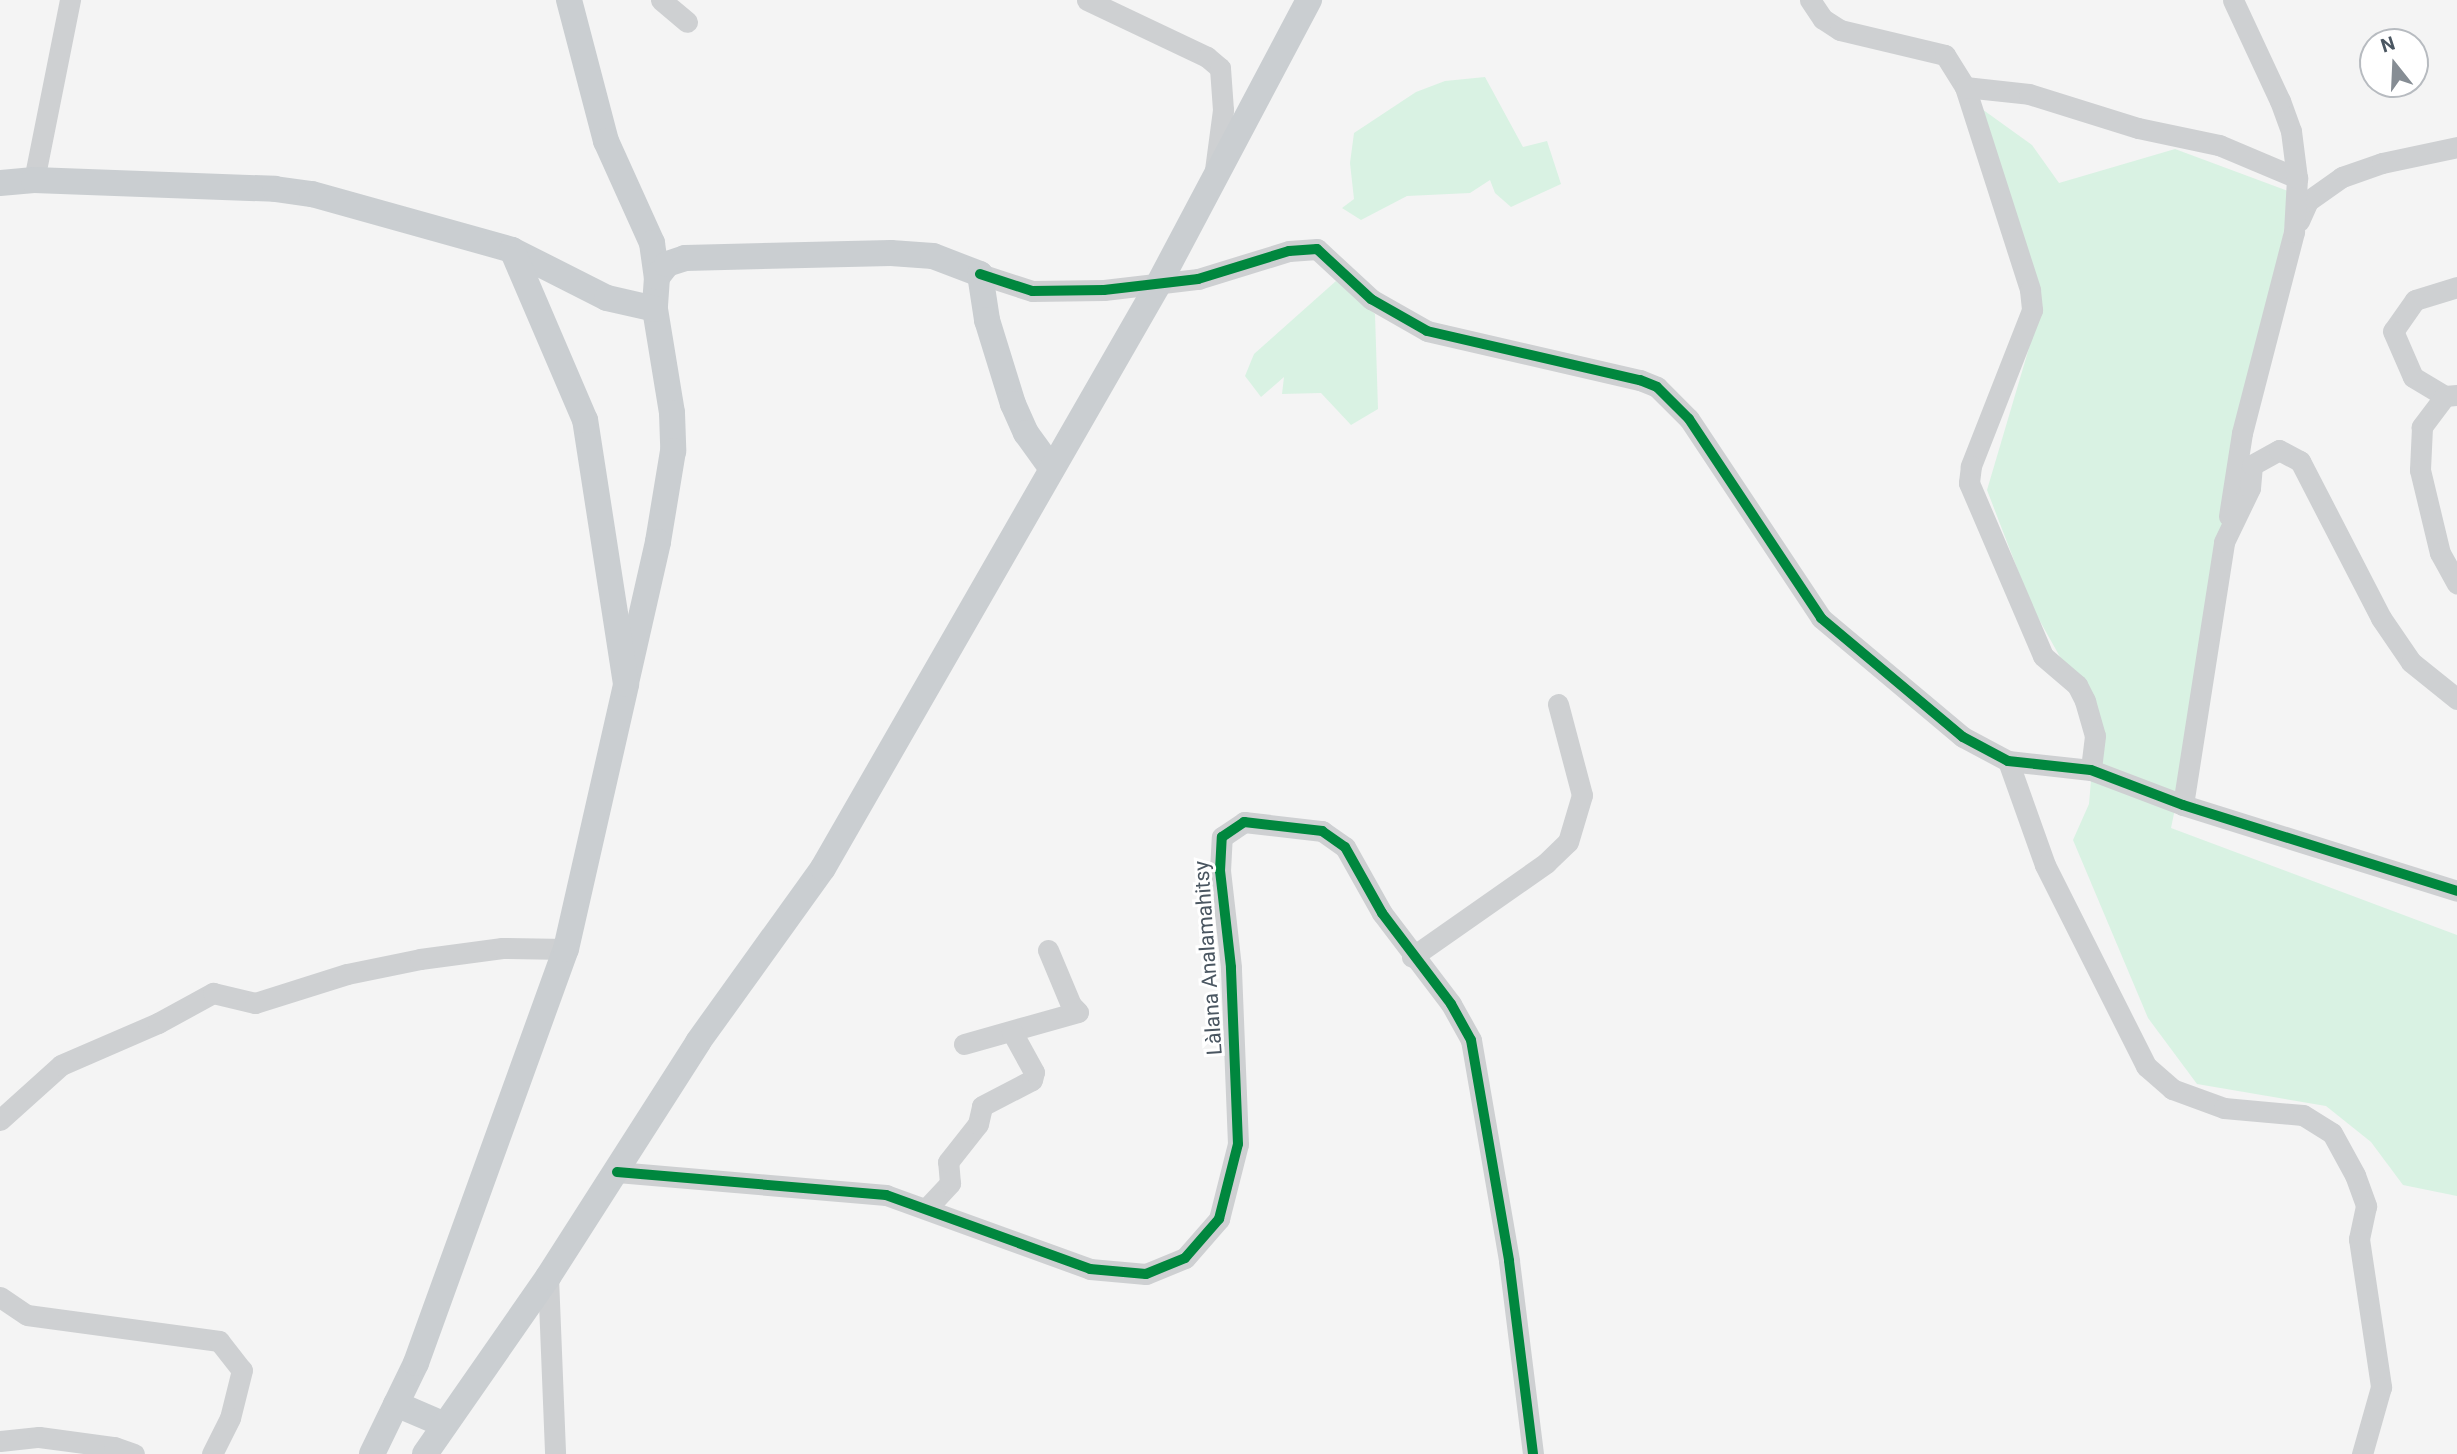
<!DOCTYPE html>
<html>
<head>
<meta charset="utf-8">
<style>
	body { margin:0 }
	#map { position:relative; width:2457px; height:1454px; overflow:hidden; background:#f4f4f4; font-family:Roboto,sans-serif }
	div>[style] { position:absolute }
	.green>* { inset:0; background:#d9f2e3 }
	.minor>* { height:21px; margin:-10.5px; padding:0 10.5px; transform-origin:10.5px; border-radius:10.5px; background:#ced0d2 }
	.major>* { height:26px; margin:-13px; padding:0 13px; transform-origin:13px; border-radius:13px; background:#caced1 }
	.cycleway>* { height:10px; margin:-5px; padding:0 5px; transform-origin:5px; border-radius:5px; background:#00873e }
	span { translate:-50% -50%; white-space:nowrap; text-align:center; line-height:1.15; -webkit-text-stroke:6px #fff; paint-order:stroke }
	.street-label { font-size:21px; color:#4a5661 }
	.north { position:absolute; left:2359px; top:28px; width:70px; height:70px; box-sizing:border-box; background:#fff; border:2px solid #b7bbc0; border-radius:50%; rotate:342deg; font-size:19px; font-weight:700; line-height:28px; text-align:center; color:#4a5661 }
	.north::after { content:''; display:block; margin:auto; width:24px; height:32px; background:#868d94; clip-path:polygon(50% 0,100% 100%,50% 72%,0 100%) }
</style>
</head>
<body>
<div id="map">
	<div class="green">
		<i style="clip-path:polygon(1485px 77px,1523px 147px,1547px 141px,1561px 184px,1511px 207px,1495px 193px,1490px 180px,1470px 193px,1407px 196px,1361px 220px,1342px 208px,1354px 199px,1350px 163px,1354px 133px,1416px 92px,1445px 81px)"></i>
		<i style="clip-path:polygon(1975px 104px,2032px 145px,2059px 183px,2175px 149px,2291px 192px,2211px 637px,2171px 828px,2457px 935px,2457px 1196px,2403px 1185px,2371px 1142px,2326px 1106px,2197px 1084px,2148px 1018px,2073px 840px,2089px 804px,2096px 721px,2032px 607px,1987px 490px,2042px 304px)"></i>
		<i style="clip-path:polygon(1336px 281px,1375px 314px,1378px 409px,1351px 425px,1321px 393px,1282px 394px,1284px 377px,1261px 397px,1245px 376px,1254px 354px)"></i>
	</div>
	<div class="minor">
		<i style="left:661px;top:0;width:34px;rotate:40deg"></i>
		<i style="left:1087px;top:0;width:133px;rotate:25.4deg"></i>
		<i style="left:1207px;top:57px;width:17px;rotate:40deg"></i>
		<i style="left:1220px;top:68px;width:42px;rotate:85.9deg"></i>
		<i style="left:1223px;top:110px;width:61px;rotate:97.6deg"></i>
		<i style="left:1810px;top:0;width:23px;rotate:56deg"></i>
		<i style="left:1823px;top:19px;width:20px;rotate:33deg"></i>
		<i style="left:1840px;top:30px;width:108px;rotate:13.4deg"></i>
		<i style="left:1945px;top:55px;width:38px;rotate:58deg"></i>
		<i style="left:1965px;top:87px;width:213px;rotate:72.2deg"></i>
		<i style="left:2030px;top:290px;width:20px;rotate:84deg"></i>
		<i style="left:2032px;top:310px;width:168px;rotate:111.4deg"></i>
		<i style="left:1971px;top:466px;width:17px;rotate:97deg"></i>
		<i style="left:1969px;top:483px;width:188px;rotate:66.8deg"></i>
		<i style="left:2043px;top:656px;width:45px;rotate:40.5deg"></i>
		<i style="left:2077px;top:685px;width:18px;rotate:63deg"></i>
		<i style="left:2085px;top:701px;width:36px;rotate:74deg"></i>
		<i style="left:2095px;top:736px;width:34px;rotate:97deg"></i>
		<i style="left:1965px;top:87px;width:64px;rotate:6.2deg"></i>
		<i style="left:2029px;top:94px;width:114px;rotate:17.3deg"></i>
		<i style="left:2138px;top:128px;width:83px;rotate:11.9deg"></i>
		<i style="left:2219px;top:145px;width:85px;rotate:22.9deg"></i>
		<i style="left:34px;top:180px;width:184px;rotate:-78.7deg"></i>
		<i style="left:2299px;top:221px;width:22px;rotate:-66deg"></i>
		<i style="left:2308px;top:201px;width:42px;rotate:-35.2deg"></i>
		<i style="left:2342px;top:177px;width:42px;rotate:-19.3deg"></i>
		<i style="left:2382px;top:163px;width:77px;rotate:-12deg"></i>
		<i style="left:980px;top:274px;width:55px;rotate:18.1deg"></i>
		<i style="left:1032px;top:291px;width:72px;rotate:-0.8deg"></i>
		<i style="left:1104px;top:290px;width:95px;rotate:-6.7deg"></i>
		<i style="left:1198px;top:279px;width:95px;rotate:-17.1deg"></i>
		<i style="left:1289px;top:251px;width:28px;rotate:-4deg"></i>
		<i style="left:1317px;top:249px;width:74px;rotate:42.8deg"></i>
		<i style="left:1371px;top:299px;width:64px;rotate:29.7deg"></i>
		<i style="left:1427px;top:331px;width:219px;rotate:13deg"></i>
		<i style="left:1640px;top:380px;width:18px;rotate:22deg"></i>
		<i style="left:1657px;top:387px;width:45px;rotate:45deg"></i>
		<i style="left:1689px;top:419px;width:239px;rotate:56.4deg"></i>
		<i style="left:1821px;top:618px;width:185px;rotate:40deg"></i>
		<i style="left:1963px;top:737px;width:51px;rotate:28.1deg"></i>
		<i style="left:2008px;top:761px;width:83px;rotate:6.2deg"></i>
		<i style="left:2091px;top:770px;width:98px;rotate:20.8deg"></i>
		<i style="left:2183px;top:805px;width:287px;rotate:17.4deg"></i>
		<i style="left:2457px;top:287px;width:44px;rotate:162.8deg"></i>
		<i style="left:2415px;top:300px;width:38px;rotate:125deg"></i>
		<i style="left:2393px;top:331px;width:50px;rotate:66.5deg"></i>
		<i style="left:2413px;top:377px;width:37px;rotate:31deg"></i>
		<i style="left:2445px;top:396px;width:12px;rotate:-5deg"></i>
		<i style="left:2445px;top:396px;width:39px;rotate:127deg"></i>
		<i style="left:2422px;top:427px;width:43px;rotate:92.7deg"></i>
		<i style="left:2420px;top:470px;width:85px;rotate:76.5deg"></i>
		<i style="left:2440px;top:553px;width:35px;rotate:61deg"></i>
		<i style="left:2229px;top:516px;width:84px;rotate:-81.1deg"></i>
		<i style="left:2242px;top:433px;width:208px;rotate:-75.5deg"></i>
		<i style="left:2294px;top:232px;width:54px;rotate:-86.8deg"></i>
		<i style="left:2297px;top:178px;width:47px;rotate:-97.3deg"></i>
		<i style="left:2291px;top:131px;width:32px;rotate:-110deg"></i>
		<i style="left:2280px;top:101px;width:111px;rotate:-115deg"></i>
		<i style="left:2008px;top:761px;width:110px;rotate:70.4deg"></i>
		<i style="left:2045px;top:865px;width:225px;rotate:63.3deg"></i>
		<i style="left:2146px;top:1066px;width:35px;rotate:41deg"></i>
		<i style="left:2172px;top:1089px;width:55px;rotate:20.1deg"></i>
		<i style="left:2224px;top:1108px;width:79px;rotate:5.1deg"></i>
		<i style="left:2303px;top:1115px;width:34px;rotate:32deg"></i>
		<i style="left:2332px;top:1133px;width:48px;rotate:61.3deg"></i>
		<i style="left:2355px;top:1175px;width:33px;rotate:70deg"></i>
		<i style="left:2366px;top:1206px;width:34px;rotate:102deg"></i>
		<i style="left:2359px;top:1239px;width:150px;rotate:81.5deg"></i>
		<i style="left:2381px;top:1387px;width:70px;rotate:105.8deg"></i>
		<i style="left:2183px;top:805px;width:266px;rotate:-81.1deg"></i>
		<i style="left:2224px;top:542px;width:60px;rotate:-64.3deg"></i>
		<i style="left:2250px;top:488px;width:23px;rotate:-85deg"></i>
		<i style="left:2252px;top:465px;width:31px;rotate:-29deg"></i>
		<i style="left:2279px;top:450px;width:24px;rotate:28deg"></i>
		<i style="left:2300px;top:461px;width:177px;rotate:62.7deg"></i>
		<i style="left:2381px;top:618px;width:53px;rotate:55.7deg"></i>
		<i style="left:2411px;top:662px;width:59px;rotate:38.8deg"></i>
		<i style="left:1048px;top:950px;width:60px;rotate:67.3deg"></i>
		<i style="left:1071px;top:1005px;width:10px;rotate:45deg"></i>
		<i style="left:1412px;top:957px;width:164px;rotate:-35deg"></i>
		<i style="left:1546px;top:863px;width:30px;rotate:-44deg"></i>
		<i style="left:1568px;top:842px;width:49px;rotate:-73.4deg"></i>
		<i style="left:1582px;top:795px;width:94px;rotate:-104.8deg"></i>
		<i style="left:964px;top:1044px;width:118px;rotate:-15.7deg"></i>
		<i style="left:0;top:1120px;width:82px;rotate:-42deg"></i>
		<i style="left:61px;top:1065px;width:106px;rotate:-23.4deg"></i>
		<i style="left:158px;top:1023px;width:63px;rotate:-28.6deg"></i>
		<i style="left:213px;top:993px;width:43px;rotate:13.4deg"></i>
		<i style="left:255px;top:1003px;width:96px;rotate:-17.5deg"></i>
		<i style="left:347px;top:974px;width:75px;rotate:-11.6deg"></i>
		<i style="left:420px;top:959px;width:83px;rotate:-7.6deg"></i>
		<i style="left:502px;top:948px;width:64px;rotate:0.9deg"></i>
		<i style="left:617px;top:1172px;width:270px;rotate:4.9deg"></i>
		<i style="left:886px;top:1195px;width:217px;rotate:19.9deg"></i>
		<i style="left:1090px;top:1269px;width:56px;rotate:5.1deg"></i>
		<i style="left:1146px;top:1274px;width:42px;rotate:-22.3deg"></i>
		<i style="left:1185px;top:1258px;width:52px;rotate:-48.9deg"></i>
		<i style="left:1219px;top:1219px;width:77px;rotate:-75.8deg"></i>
		<i style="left:1238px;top:1144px;width:177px;rotate:-92.3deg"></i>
		<i style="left:1231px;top:967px;width:97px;rotate:-96.5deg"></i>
		<i style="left:1220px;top:871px;width:34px;rotate:-87deg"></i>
		<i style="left:1222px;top:837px;width:27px;rotate:-34deg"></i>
		<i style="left:1244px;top:822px;width:79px;rotate:6.6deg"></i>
		<i style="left:1322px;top:831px;width:28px;rotate:35deg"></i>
		<i style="left:1345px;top:847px;width:76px;rotate:60.7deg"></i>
		<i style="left:1382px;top:913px;width:114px;rotate:52.8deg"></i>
		<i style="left:1451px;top:1004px;width:41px;rotate:60.9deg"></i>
		<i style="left:1471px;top:1040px;width:224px;rotate:80.2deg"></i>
		<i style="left:1509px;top:1261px;width:194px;rotate:82.9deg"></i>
		<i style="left:927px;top:1208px;width:34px;rotate:-47deg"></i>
		<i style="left:950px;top:1183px;width:21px;rotate:-95deg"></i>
		<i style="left:948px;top:1162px;width:48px;rotate:-51.7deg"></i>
		<i style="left:978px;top:1124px;width:18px;rotate:-77deg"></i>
		<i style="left:982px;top:1106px;width:56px;rotate:-27.5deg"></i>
		<i style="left:1032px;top:1080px;width:8px;rotate:-76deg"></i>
		<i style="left:1034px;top:1072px;width:46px;rotate:-118.8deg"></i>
		<i style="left:548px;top:1277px;width:177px;rotate:87.7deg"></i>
		<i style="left:0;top:1297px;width:32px;rotate:34deg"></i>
		<i style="left:27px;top:1315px;width:194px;rotate:7.7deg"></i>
		<i style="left:219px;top:1341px;width:37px;rotate:52deg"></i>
		<i style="left:242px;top:1370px;width:49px;rotate:104deg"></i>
		<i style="left:230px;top:1418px;width:40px;rotate:116.6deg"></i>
		<i style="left:0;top:1441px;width:39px;rotate:-6deg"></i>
		<i style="left:39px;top:1437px;width:76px;rotate:7.6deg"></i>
		<i style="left:114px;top:1447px;width:21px;rotate:19deg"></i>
	</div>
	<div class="major">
		<i style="left:569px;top:0;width:146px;rotate:75.3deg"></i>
		<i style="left:606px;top:141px;width:112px;rotate:65.7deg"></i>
		<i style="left:652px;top:243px;width:34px;rotate:82deg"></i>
		<i style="left:657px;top:277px;width:32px;rotate:94deg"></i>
		<i style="left:655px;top:309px;width:105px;rotate:80.7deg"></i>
		<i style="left:672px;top:413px;width:38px;rotate:88deg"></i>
		<i style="left:673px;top:451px;width:92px;rotate:99.4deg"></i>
		<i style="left:658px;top:542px;width:140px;rotate:102.8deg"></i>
		<i style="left:0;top:183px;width:34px;rotate:-5deg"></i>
		<i style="left:34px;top:180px;width:241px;rotate:2.1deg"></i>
		<i style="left:275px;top:189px;width:37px;rotate:8deg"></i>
		<i style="left:312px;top:194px;width:208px;rotate:15.6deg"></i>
		<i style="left:512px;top:250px;width:106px;rotate:26.8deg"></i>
		<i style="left:607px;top:298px;width:49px;rotate:12.9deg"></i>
		<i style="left:657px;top:277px;width:16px;rotate:-52deg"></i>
		<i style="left:667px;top:264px;width:19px;rotate:-18deg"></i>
		<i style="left:685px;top:258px;width:206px;rotate:-1.4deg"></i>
		<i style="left:891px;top:253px;width:42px;rotate:4.1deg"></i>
		<i style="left:933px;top:256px;width:50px;rotate:21deg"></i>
		<i style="left:980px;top:274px;width:47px;rotate:81.3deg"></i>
		<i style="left:987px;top:320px;width:88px;rotate:72.8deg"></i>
		<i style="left:1013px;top:404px;width:32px;rotate:66deg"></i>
		<i style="left:1026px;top:433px;width:44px;rotate:54.2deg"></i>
		<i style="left:396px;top:1404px;width:53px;rotate:23.2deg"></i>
		<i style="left:372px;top:1454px;width:101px;rotate:-64.2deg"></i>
		<i style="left:416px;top:1363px;width:440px;rotate:-70.1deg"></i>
		<i style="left:566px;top:949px;width:272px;rotate:-77.2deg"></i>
		<i style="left:626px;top:684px;width:267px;rotate:-98.8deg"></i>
		<i style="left:585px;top:420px;width:185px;rotate:-113.2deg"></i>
		<i style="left:425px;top:1454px;width:216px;rotate:-55.2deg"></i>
		<i style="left:548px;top:1277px;width:279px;rotate:-57.4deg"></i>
		<i style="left:698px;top:1042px;width:214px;rotate:-54.3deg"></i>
		<i style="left:823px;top:868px;width:672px;rotate:-60.12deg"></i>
		<i style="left:1158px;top:285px;width:323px;rotate:-62.1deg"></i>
	</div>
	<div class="cycleway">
		<i style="left:980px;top:274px;width:55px;rotate:18.1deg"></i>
		<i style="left:1032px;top:291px;width:72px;rotate:-0.8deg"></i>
		<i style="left:1104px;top:290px;width:95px;rotate:-6.7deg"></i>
		<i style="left:1198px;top:279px;width:95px;rotate:-17.1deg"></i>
		<i style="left:1289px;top:251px;width:28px;rotate:-4deg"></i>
		<i style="left:1317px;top:249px;width:74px;rotate:42.8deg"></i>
		<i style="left:1371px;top:299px;width:64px;rotate:29.7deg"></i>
		<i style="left:1427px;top:331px;width:219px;rotate:13deg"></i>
		<i style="left:1640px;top:380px;width:18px;rotate:22deg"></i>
		<i style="left:1657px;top:387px;width:45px;rotate:45deg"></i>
		<i style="left:1689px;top:419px;width:239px;rotate:56.4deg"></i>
		<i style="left:1821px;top:618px;width:185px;rotate:40deg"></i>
		<i style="left:1963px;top:737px;width:51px;rotate:28.1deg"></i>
		<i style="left:2008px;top:761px;width:83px;rotate:6.2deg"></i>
		<i style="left:2091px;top:770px;width:98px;rotate:20.8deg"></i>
		<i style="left:2183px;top:805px;width:287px;rotate:17.4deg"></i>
		<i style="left:617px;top:1172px;width:270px;rotate:4.9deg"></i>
		<i style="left:886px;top:1195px;width:217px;rotate:19.9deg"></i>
		<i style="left:1090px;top:1269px;width:56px;rotate:5.1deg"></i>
		<i style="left:1146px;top:1274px;width:42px;rotate:-22.3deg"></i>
		<i style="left:1185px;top:1258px;width:52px;rotate:-48.9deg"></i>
		<i style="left:1219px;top:1219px;width:77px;rotate:-75.8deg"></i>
		<i style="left:1238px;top:1144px;width:177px;rotate:-92.3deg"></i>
		<i style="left:1231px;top:967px;width:97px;rotate:-96.5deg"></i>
		<i style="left:1220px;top:871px;width:34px;rotate:-87deg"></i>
		<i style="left:1222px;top:837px;width:27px;rotate:-34deg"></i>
		<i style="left:1244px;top:822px;width:79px;rotate:6.6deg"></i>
		<i style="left:1322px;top:831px;width:28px;rotate:35deg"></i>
		<i style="left:1345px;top:847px;width:76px;rotate:60.7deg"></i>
		<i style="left:1382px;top:913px;width:114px;rotate:52.8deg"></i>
		<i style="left:1451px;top:1004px;width:41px;rotate:60.9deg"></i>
		<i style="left:1471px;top:1040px;width:224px;rotate:80.2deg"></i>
		<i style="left:1509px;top:1261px;width:194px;rotate:82.9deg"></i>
	</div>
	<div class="street-label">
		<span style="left:1208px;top:958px;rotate:-94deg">Làlana Analamahitsy</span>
	</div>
	<div class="north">N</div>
</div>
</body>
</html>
